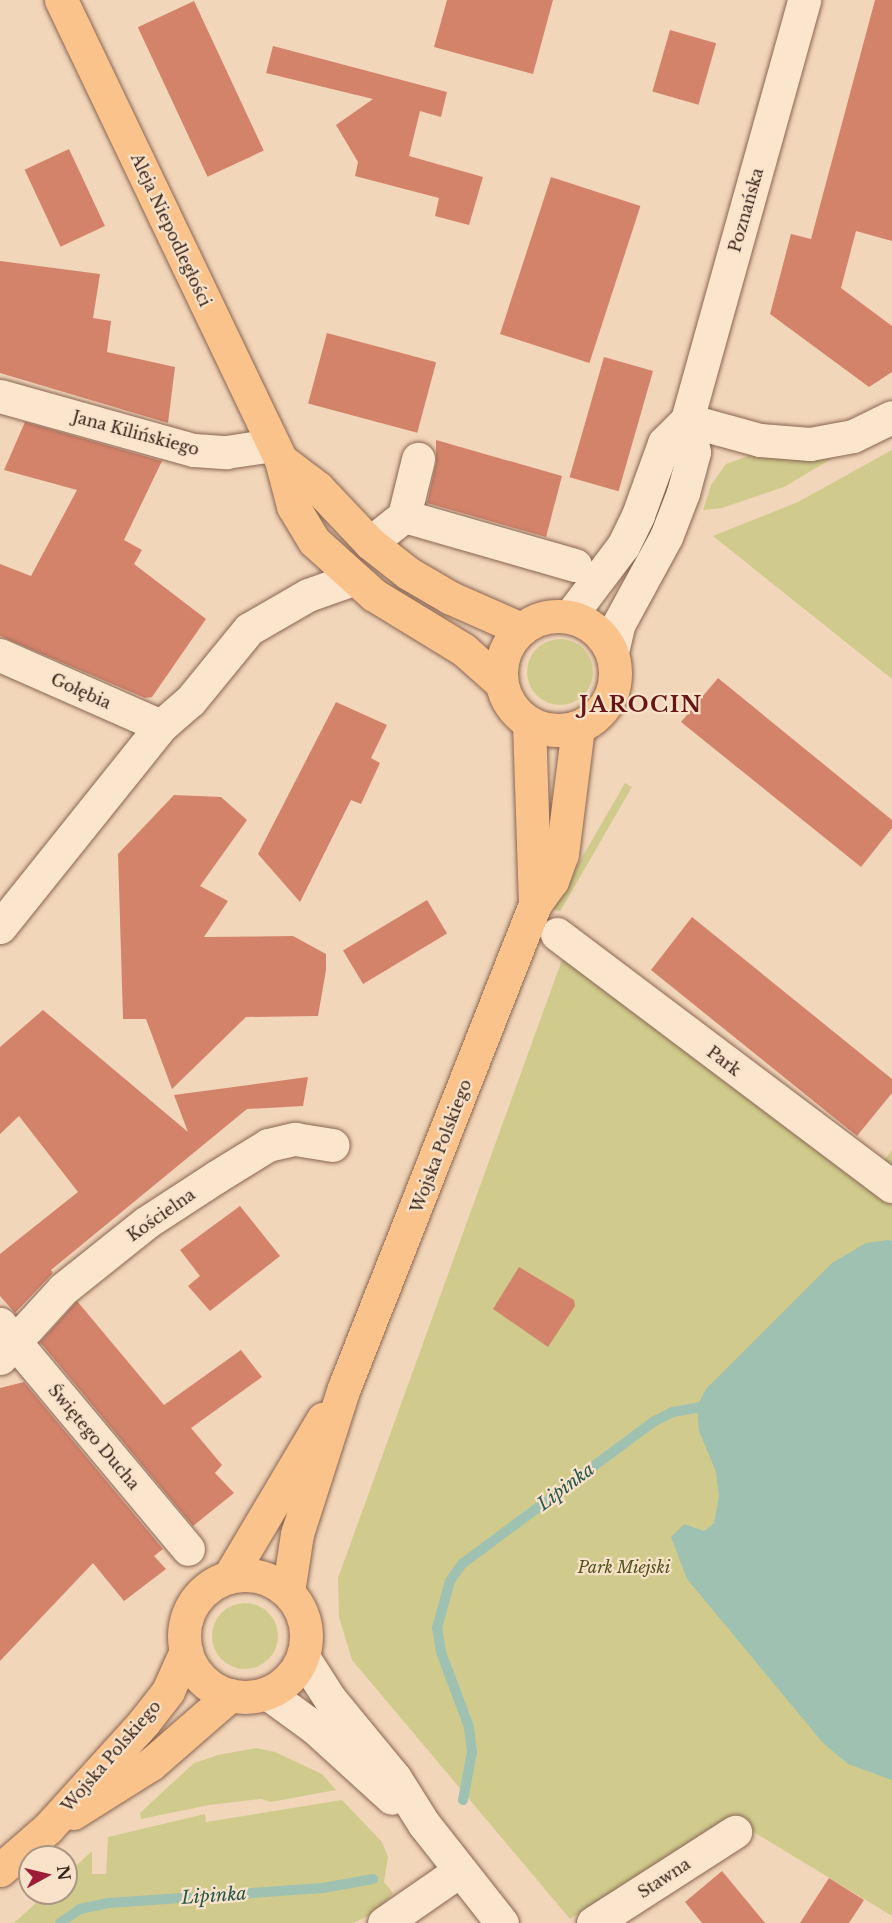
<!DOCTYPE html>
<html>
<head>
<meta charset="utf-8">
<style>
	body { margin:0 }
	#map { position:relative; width:892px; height:1923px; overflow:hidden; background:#f2d6b9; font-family:"Libre Baskerville",serif }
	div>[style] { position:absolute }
	.green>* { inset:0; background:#d0cb8d; transform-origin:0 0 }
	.round { border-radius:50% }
	.water>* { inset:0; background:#9ec1b1 }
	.stream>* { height:10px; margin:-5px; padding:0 5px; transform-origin:5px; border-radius:5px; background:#9ec1b1 }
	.building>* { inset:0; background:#d4836b; transform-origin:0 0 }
	.roads { filter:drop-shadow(0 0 2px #896553) drop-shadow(0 0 2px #896553) }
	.minor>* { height:33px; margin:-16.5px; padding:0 16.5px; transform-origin:16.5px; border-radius:16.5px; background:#fce5cd }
	.major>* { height:33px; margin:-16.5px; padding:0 16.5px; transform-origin:16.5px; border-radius:16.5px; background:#fac38c }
	.major>.ring { margin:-16.5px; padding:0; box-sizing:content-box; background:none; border:33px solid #fac38c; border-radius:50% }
	span { translate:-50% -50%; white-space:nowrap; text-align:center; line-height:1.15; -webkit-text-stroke:4.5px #f8e2c9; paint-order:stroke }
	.street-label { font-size:16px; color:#372219 }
	.park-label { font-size:16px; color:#52551e; font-style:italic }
	.water-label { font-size:18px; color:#27584c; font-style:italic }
	.district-label { font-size:22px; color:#671615; font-weight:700; letter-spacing:1.5px }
	.north { position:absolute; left:18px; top:1845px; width:60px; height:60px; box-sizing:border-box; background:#f8e2c9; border:2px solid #ab9583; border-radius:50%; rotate:82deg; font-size:16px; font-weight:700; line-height:24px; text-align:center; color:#372219 }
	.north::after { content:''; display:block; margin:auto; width:21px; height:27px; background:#9e1d36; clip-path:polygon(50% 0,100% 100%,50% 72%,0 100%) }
</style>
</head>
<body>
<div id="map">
	<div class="green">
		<i style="clip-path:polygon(892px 450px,892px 679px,713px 536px,798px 502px)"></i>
		<i style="clip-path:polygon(751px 455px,838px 455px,784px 487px,722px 508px,703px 510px,711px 485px,726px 464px)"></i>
		<i class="round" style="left:527px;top:639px;width:66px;height:66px"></i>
		<i style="left:625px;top:783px;width:8px;height:144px;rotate:30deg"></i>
		<i style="clip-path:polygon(563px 957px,865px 1185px,892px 1150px,892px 1916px,729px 1817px,570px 1919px,352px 1660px,339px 1617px,338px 1578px)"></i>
		<i class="round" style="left:212px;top:1603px;width:66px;height:66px"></i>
		<i style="clip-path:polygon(256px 1748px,275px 1752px,322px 1774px,336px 1790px,271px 1802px,261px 1799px,209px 1805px,141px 1819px,140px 1813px,194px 1763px,218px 1755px)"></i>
		<i style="clip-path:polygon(342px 1800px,382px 1842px,388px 1857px,384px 1882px,393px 1893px,377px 1911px,354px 1923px,14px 1923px,47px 1893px,66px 1893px,66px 1875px,92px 1851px,92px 1874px,106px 1874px,108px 1837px,205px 1814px,206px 1822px)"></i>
	</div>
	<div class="water">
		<i style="clip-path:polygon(888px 1240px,892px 1241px,892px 1780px,848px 1764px,823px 1743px,687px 1579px,671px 1537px,684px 1524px,704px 1531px,714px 1523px,719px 1496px,716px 1472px,699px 1431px,697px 1406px,706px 1389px,832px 1263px,866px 1243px)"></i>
	</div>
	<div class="stream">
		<i style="left:463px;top:1800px;width:49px;rotate:-79.4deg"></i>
		<i style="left:472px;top:1752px;width:25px;rotate:-97deg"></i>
		<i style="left:469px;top:1727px;width:80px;rotate:-110.5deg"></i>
		<i style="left:441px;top:1652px;width:24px;rotate:-99deg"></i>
		<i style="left:437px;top:1628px;width:49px;rotate:-74.5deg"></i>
		<i style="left:450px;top:1581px;width:21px;rotate:-55deg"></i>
		<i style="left:462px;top:1564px;width:238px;rotate:-36.6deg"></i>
		<i style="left:653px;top:1422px;width:22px;rotate:-27deg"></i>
		<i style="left:673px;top:1412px;width:39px;rotate:-10deg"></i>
		<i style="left:60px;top:1923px;width:24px;rotate:-35deg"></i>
		<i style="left:80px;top:1909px;width:30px;rotate:-12deg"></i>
		<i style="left:109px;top:1903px;width:215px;rotate:-4deg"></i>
		<i style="left:323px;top:1888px;width:51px;rotate:-10.2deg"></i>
	</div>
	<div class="building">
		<i style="clip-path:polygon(447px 0,553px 0,533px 74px,434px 47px)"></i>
		<i style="clip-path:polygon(875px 0,892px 0,892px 241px,856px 231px,841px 288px,892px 326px,892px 372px,869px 387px,770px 314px,791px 234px,811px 239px)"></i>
		<i style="left:194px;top:1px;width:165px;height:62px;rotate:65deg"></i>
		<i style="left:670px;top:30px;width:48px;height:64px;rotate:16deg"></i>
		<i style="clip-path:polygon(273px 46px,447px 92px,441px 117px,420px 111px,409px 156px,483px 177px,469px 225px,435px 216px,439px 198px,355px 176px,358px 162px,336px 125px,373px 99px,266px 73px)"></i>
		<i style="left:69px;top:149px;width:85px;height:49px;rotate:65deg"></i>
		<i style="left:551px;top:177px;width:94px;height:165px;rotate:18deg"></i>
		<i style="clip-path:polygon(0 261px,100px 274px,93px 318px,111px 321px,107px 352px,175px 367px,168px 423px,0 373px)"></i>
		<i style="left:327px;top:333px;width:113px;height:73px;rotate:15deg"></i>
		<i style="left:604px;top:357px;width:51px;height:125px;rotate:16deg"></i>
		<i style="clip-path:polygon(25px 422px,162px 461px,124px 540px,142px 550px,134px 564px,206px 619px,152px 697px,145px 698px,0 636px,0 564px,31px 576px,77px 490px,4px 470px)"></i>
		<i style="clip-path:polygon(436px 440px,562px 476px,546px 537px,427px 503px,436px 463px)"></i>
		<i style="clip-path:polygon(718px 678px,892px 820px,892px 828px,861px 867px,681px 722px)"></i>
		<i style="clip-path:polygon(336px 702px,387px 725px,371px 758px,380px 763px,361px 804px,351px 800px,300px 902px,258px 854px)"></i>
		<i style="clip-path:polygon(174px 795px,221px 797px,247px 820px,200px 886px,228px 901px,204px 937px,293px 936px,326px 954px,326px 970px,318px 1016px,246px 1017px,172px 1089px,146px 1019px,123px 1019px,118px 854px)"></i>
		<i style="left:427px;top:900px;width:39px;height:98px;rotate:59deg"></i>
		<i style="clip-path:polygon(692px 917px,892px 1079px,892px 1093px,857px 1136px,651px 970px)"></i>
		<i style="clip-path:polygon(43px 1010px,188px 1132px,174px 1095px,308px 1077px,303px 1106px,247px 1109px,51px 1270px,53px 1273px,15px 1313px,0 1296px,0 1254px,78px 1192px,19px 1116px,0 1134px,0 1047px)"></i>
		<i style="clip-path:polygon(240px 1206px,280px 1256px,210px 1311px,188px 1286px,200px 1276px,180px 1250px)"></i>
		<i style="clip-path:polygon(519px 1267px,574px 1300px,575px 1306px,548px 1347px,493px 1309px)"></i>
		<i style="clip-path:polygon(77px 1301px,164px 1405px,241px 1350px,262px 1377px,191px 1428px,222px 1465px,215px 1473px,234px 1493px,193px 1526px,40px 1342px)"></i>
		<i style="clip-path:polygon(24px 1382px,163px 1549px,154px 1556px,166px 1569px,124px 1601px,93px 1563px,0 1661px,0 1388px)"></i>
		<i style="clip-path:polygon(722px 1871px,765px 1923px,702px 1923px,685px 1902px)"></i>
		<i style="clip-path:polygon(829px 1878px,864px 1900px,849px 1923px,800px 1923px)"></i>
	</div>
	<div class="roads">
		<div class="minor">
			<i style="left:0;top:396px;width:201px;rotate:15.6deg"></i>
			<i style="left:194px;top:450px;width:32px;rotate:4deg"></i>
			<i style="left:226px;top:452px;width:48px;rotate:-8.5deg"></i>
			<i style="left:687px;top:420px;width:76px;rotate:15.3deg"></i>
			<i style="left:760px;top:440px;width:50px;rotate:4.6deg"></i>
			<i style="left:810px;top:444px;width:44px;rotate:-10.5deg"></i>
			<i style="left:853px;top:436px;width:43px;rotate:-26deg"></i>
			<i style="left:404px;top:516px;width:178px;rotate:16deg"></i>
			<i style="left:370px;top:543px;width:43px;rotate:-38.5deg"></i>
			<i style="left:404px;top:516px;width:59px;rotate:-76.2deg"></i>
			<i style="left:570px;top:616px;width:88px;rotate:-52.9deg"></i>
			<i style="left:623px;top:546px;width:34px;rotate:-64deg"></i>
			<i style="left:638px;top:515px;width:77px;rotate:-70.1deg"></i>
			<i style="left:664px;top:443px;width:33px;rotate:-45deg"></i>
			<i style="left:612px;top:652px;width:28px;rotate:-77deg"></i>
			<i style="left:618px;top:625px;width:100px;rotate:-61.4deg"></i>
			<i style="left:666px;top:537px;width:47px;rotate:-68.9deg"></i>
			<i style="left:683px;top:493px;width:42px;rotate:-75deg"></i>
			<i style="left:694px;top:452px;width:33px;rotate:-102deg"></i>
			<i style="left:687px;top:420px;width:436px;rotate:-74.4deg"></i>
			<i style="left:0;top:655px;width:176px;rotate:23.8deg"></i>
			<i style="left:0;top:927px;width:258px;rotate:-51.3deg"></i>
			<i style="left:161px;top:726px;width:38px;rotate:-41deg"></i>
			<i style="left:190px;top:701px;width:93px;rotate:-50.7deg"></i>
			<i style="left:249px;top:629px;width:68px;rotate:-30deg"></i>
			<i style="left:308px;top:595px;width:48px;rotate:-19.6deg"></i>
			<i style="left:557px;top:934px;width:419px;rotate:37deg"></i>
			<i style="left:0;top:1324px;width:293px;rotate:50.1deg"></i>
			<i style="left:0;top:1358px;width:93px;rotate:-47.6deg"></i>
			<i style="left:63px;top:1289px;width:107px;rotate:-38.6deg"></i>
			<i style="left:147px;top:1222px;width:82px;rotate:-33.1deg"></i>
			<i style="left:216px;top:1177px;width:61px;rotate:-31.6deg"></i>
			<i style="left:268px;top:1145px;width:28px;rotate:-13deg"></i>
			<i style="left:295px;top:1139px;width:38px;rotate:9deg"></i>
			<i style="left:303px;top:1657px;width:50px;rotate:57.3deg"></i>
			<i style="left:330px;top:1699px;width:102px;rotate:50.6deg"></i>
			<i style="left:395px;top:1778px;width:54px;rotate:57.8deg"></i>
			<i style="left:424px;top:1824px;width:126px;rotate:51.8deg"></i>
			<i style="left:267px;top:1693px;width:58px;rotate:35.9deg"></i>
			<i style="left:314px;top:1727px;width:105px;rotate:42.3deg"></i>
			<i style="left:384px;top:1923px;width:91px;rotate:-34.7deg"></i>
			<i style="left:593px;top:1923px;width:169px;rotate:-32.7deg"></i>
		</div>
		<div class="major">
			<i style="left:61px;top:0;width:510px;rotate:64.44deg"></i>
			<i style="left:281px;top:460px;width:48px;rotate:75.4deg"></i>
			<i style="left:293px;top:506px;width:41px;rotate:59deg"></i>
			<i style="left:314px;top:541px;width:81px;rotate:42deg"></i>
			<i style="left:374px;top:595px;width:105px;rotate:31.4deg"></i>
			<i style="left:464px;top:650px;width:50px;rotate:41.7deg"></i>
			<i style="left:281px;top:460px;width:46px;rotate:37.1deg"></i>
			<i style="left:318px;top:488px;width:76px;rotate:46.6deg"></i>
			<i style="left:370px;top:543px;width:48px;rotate:38.3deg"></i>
			<i style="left:408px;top:573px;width:50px;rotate:30.2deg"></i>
			<i style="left:451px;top:598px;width:77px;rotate:23.9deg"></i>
			<i class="ring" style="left:501px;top:616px;width:81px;height:81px"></i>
			<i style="left:529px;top:723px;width:181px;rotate:88.1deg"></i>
			<i class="ring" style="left:184px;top:1575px;width:89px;height:89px"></i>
			<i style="left:229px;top:1577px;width:184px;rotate:-59.3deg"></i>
			<i style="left:288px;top:1592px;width:59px;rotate:-81.2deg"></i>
			<i style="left:297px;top:1534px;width:153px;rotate:-72.2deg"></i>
			<i style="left:344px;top:1388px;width:520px;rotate:-68.46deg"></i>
			<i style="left:535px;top:904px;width:29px;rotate:-54deg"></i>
			<i style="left:552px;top:881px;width:29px;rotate:-70deg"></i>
			<i style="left:562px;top:854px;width:128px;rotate:-82.8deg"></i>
			<i style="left:73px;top:1813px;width:92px;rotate:-32.1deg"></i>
			<i style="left:151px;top:1764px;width:105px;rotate:-41.1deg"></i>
			<i style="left:0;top:1870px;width:64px;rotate:-41.2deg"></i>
			<i style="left:48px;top:1828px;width:143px;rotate:-47.8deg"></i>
			<i style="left:144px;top:1722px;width:39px;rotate:-52deg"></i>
			<i style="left:168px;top:1691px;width:44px;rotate:-65.8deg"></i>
		</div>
	</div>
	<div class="street-label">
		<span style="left:746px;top:210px;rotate:-74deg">Poznańska</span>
		<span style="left:171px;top:230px;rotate:65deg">Aleja Niepodległości</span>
		<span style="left:136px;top:433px;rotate:15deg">Jana Kilińskiego</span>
		<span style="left:81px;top:691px;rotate:24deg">Gołębia</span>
		<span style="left:724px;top:1061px;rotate:37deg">Park</span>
		<span style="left:441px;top:1146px;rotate:-69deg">Wojska Polskiego</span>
		<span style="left:161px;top:1215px;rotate:-35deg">Kościelna</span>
		<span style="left:94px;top:1437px;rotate:50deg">Świętego Ducha</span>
		<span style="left:111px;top:1756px;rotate:-49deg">Wojska Polskiego</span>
		<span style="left:664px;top:1878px;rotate:-33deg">Stawna</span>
	</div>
	<div class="park-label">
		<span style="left:624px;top:1567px">Park Miejski</span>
	</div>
	<div class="water-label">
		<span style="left:566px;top:1487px;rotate:-37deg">Lipinka</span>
		<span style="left:214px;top:1896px;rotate:-4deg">Lipinka</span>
	</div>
	<div class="district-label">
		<span style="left:641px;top:705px">JAROCIN</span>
	</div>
	<div class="north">N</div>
</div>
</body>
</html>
